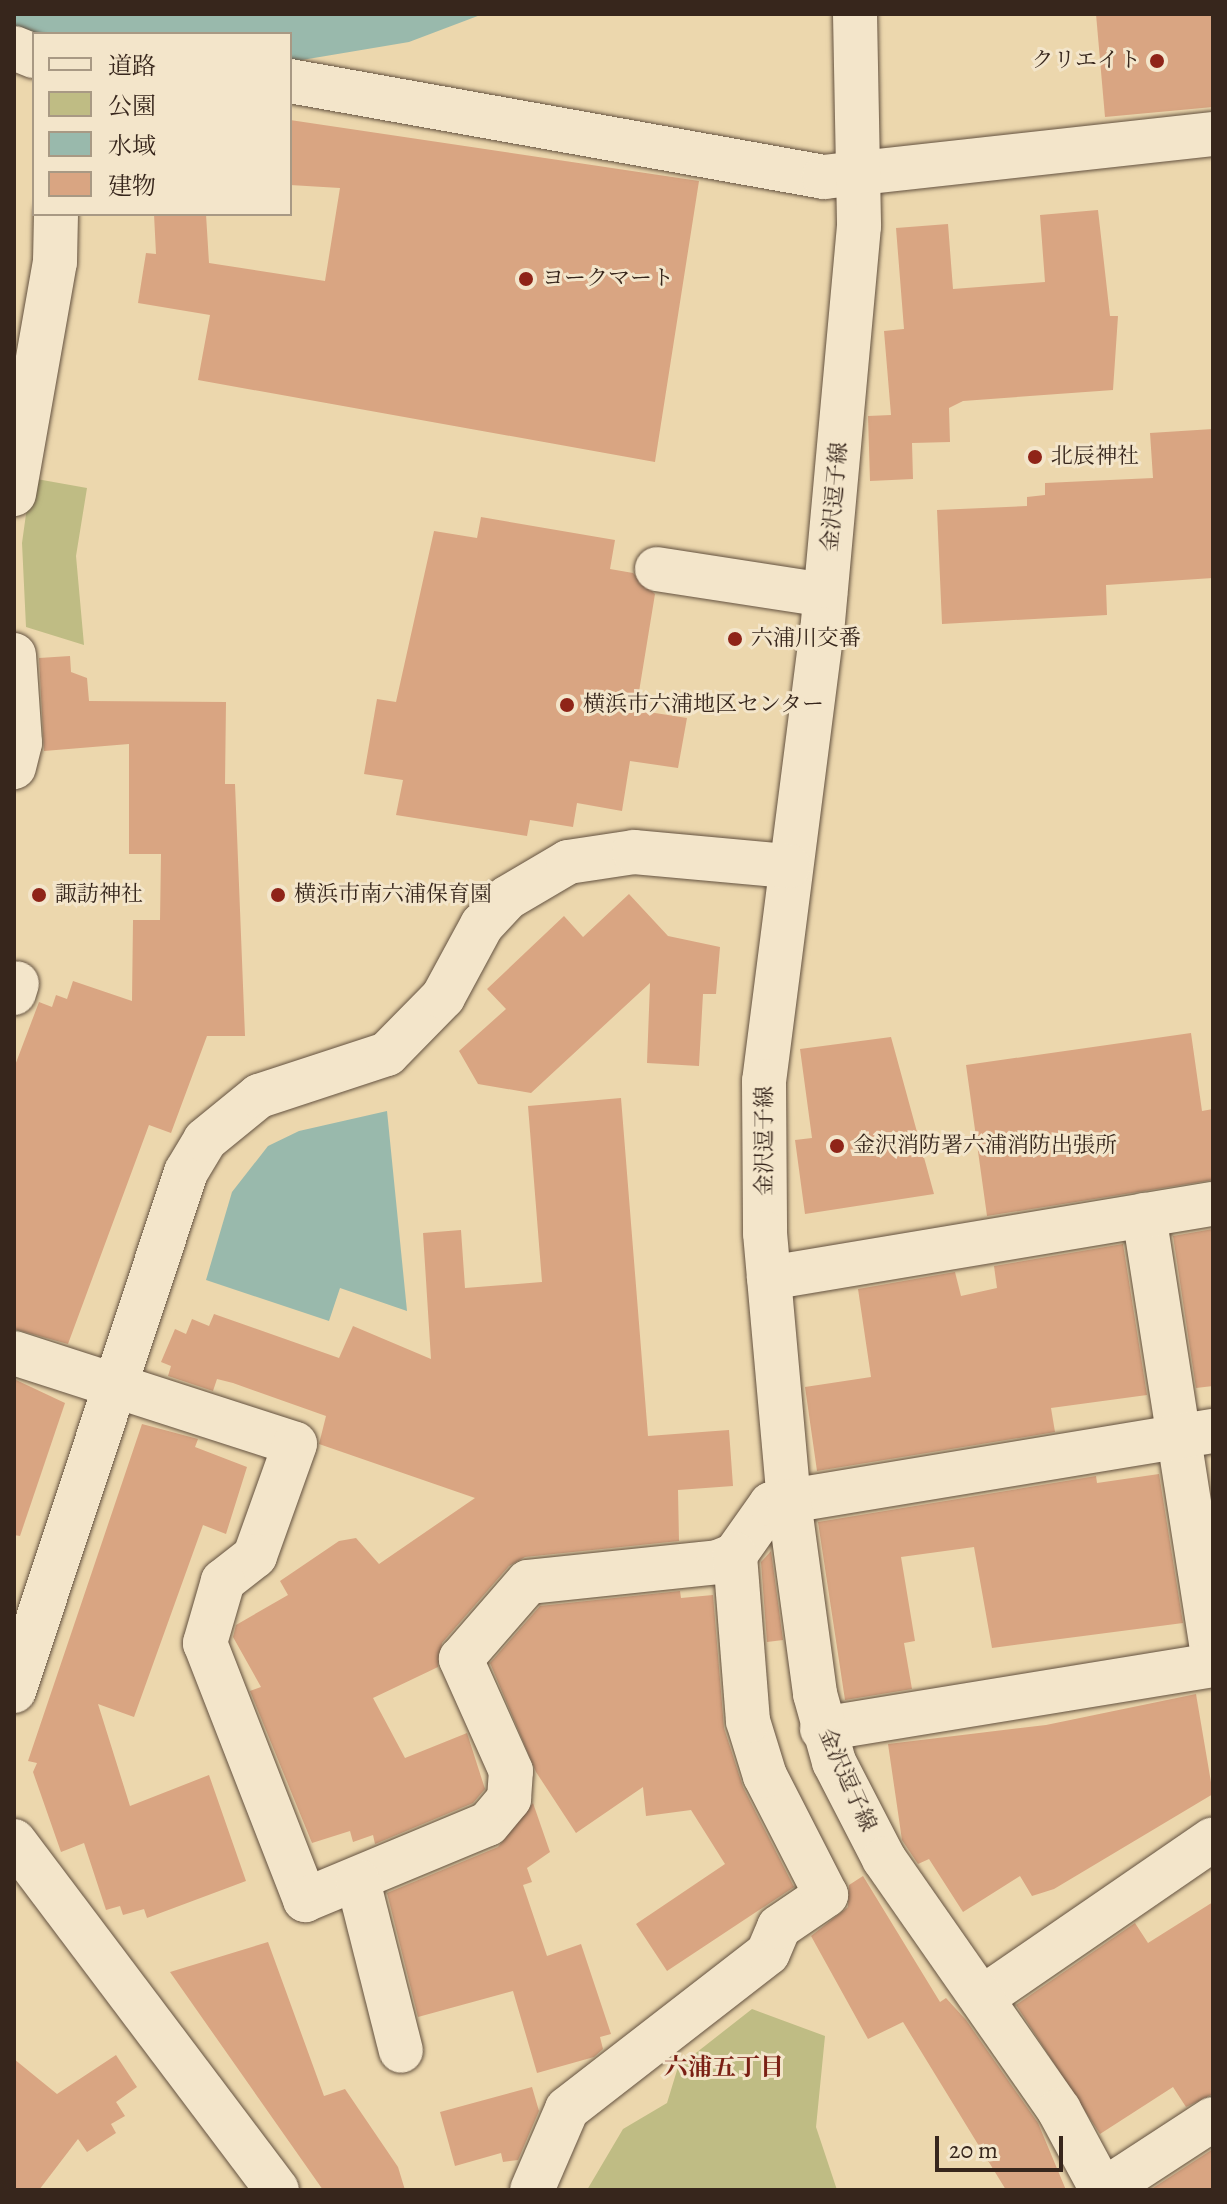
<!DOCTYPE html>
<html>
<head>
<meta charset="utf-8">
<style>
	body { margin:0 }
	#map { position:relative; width:1227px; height:2204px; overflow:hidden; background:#ecd7ad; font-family:Alegreya,"Noto Serif JP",serif }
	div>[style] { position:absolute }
	.green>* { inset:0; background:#bfbc84 }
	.water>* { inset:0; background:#99b9ac }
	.building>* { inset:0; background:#d9a582 }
	.roads { filter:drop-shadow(0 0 2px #645240) drop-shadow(0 0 2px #645240) }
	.street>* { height:44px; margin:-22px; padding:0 22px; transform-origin:22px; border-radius:22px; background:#f3e5ca }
	.secondary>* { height:44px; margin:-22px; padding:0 22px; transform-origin:22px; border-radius:22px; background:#f3e5ca }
	.dots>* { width:22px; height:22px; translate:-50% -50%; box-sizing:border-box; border:4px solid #f3e5ca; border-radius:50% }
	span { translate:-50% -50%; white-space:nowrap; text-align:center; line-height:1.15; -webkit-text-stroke:6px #f3e5ca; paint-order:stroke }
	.poi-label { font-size:22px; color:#37261c }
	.right { translate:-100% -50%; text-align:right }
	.left { translate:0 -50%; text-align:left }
	.street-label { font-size:22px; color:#37261c }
	.neighbourhood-label { font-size:24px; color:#7a1f14; font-weight:700 }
	.frame { position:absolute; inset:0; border:16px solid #37261c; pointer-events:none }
	.legend { position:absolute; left:32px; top:32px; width:260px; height:184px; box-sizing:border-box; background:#f3e5ca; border:2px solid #a89984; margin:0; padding:10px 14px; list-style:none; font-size:24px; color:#37261c }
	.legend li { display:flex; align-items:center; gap:16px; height:40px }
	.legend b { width:40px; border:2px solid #a89984 }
	.scale { position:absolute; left:935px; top:2136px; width:128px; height:36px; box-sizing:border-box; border:4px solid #37261c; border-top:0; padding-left:10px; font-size:24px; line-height:28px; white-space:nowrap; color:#37261c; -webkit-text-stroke:6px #f3e5ca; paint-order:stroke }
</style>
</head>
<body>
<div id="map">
	<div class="green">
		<i style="clip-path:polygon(31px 478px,87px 488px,76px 556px,84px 645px,26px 627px,22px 543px)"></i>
		<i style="clip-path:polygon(752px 2009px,825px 2036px,816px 2127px,837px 2190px,587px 2190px,623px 2129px,667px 2103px,678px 2067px)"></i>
	</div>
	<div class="water">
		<i style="clip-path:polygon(14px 14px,483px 14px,409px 42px,290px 62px,290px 34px,14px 33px)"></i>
		<i style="clip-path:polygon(387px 1111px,407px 1311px,340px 1288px,329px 1321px,206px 1280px,232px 1192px,268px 1146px,299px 1131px)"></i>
	</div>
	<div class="building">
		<i style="clip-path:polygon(1096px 14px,1213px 14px,1213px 107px,1105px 117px)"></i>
		<i style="clip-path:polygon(290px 120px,699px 181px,655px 462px,198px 380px,210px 315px,138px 303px,146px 253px,156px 254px,154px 214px,206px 214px,209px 263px,325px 281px,340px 188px,290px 185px)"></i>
		<i style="clip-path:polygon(1098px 210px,1110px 316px,1118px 316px,1113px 390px,963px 401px,949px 408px,950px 442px,912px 443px,913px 479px,870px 481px,868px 416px,891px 415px,884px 331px,904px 329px,896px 228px,948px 224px,953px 289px,1045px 282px,1040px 215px)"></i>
		<i style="clip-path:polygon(1213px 429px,1213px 578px,1106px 585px,1107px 615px,942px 624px,937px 510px,1027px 506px,1027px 497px,1045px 495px,1045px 483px,1153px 478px,1150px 433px)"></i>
		<i style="clip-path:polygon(481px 517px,615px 540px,610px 569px,633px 573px,655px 594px,636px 710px,687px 718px,678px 768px,630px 761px,622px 811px,577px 803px,573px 827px,530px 820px,527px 836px,396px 815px,403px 780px,364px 774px,377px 699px,396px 702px,434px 531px,477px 538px)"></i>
		<i style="clip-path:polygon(70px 656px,71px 672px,87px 678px,89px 701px,226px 702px,225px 784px,235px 784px,245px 1036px,207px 1036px,171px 1133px,149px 1125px,68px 1344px,14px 1329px,14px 1068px,39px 1002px,52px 1007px,56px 995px,67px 999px,73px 981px,132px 1001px,133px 920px,160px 920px,161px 854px,129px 854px,129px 744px,44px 751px,39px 658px)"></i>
		<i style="clip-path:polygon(629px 894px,668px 936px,720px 947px,716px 994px,703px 994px,699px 1066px,647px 1063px,650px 983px,531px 1093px,478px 1084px,459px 1051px,506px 1009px,487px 989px,564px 916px,583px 937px)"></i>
		<i style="clip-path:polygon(1191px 1033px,1202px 1111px,1213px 1109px,1213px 1180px,987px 1216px,966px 1065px)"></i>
		<i style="clip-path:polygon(891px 1037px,934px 1194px,805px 1214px,795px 1140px,812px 1138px,800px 1049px)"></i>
		<i style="clip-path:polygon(621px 1098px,648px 1436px,729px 1430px,733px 1486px,678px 1490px,679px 1541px,525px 1557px,509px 1566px,442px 1643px,438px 1667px,373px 1698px,405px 1758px,467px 1733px,485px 1789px,473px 1803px,375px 1844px,373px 1835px,353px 1842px,350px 1831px,312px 1843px,250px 1691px,261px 1687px,233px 1637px,236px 1625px,288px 1595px,280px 1581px,339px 1541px,356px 1538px,379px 1564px,475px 1498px,319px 1444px,326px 1416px,233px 1383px,217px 1379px,213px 1391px,168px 1376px,171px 1366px,161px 1362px,175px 1329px,186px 1334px,192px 1319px,209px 1326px,214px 1314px,339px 1358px,353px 1326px,431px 1359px,423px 1233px,461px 1230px,465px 1288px,542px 1282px,528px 1106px)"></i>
		<i style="clip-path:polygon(1213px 1229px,1213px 1386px,1196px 1388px,1173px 1236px)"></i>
		<i style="clip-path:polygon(1123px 1244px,1147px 1395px,1051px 1408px,1055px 1432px,817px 1471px,805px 1387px,871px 1377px,858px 1289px,955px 1272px,961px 1296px,997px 1288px,994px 1266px)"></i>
		<i style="clip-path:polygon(14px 1379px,65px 1403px,20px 1536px,14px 1535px)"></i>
		<i style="clip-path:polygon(142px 1424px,198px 1439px,195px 1447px,247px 1467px,226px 1534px,203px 1525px,134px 1717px,98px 1704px,130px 1806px,209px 1775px,246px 1881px,147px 1918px,144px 1909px,123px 1915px,120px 1906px,106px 1910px,84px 1843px,61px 1852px,33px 1772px,37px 1763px,28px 1761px)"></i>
		<i style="clip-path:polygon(1159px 1474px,1183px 1623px,992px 1648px,974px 1547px,901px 1557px,915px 1641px,904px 1643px,912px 1689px,845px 1700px,818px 1522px,1096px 1476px,1097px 1483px)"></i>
		<i style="clip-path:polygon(771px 1551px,783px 1640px,767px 1642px,761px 1562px)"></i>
		<i style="clip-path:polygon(680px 1591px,681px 1598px,713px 1595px,724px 1728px,743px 1787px,794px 1887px,667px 1971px,636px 1924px,725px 1864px,691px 1810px,646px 1816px,643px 1787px,576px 1833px,536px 1772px,490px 1663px,540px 1606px)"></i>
		<i style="clip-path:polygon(1196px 1694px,1213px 1794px,1054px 1889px,1032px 1896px,1020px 1876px,963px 1912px,929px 1859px,918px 1864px,902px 1840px,888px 1744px,1046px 1725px)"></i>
		<i style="clip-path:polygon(533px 1803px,550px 1852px,527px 1868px,532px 1882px,523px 1885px,547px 1956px,581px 1944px,611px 2034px,600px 2037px,603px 2049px,594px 2057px,537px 2073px,513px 1991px,418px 2017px,387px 1893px,498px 1847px)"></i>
		<i style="clip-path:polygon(863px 1876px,940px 2002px,946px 1998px,966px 2020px,1038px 2123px,1066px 2190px,1006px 2190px,903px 2022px,868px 2039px,811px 1936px,848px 1907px,849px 1885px)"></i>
		<i style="clip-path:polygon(1213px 1902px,1213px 2094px,1186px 2107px,1173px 2087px,1100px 2134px,1016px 2005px,1135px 1923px,1148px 1943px)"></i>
		<i style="clip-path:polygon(268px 1942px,324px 2096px,345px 2089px,398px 2167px,405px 2190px,323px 2190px,170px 1972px)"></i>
		<i style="clip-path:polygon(116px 2055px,137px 2087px,116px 2102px,125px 2116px,111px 2124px,116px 2133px,87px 2152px,78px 2139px,39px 2190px,14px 2190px,14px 2059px,57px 2094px)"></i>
		<i style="clip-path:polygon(532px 2087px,539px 2111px,518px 2160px,503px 2162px,501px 2153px,455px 2166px,440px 2112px)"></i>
		<i style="clip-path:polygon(1213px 2149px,1213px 2190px,1150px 2190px)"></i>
	</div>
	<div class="roads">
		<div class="street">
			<i style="left:14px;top:48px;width:22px;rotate:22deg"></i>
			<i style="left:290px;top:81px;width:543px;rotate:10.19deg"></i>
			<i style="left:824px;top:177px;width:391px;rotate:-6.3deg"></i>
			<i style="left:14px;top:494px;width:236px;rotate:-80deg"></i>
			<i style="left:55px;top:262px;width:48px;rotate:-88.8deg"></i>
			<i style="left:657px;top:569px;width:170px;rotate:8.8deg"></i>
			<i style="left:14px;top:655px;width:88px;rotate:86.1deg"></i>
			<i style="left:20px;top:743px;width:25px;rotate:104deg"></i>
			<i style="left:14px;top:993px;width:10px;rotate:-73deg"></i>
			<i style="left:1144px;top:1215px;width:445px;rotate:81.1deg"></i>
			<i style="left:769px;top:1278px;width:450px;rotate:-9.5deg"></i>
			<i style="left:14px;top:1353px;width:295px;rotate:17.9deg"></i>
			<i style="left:295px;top:1444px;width:119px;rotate:109.7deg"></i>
			<i style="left:255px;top:1556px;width:41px;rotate:142deg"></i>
			<i style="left:223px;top:1581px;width:65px;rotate:106.2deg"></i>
			<i style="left:205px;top:1643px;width:276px;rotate:68.7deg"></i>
			<i style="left:305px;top:1900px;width:198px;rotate:-22.6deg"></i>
			<i style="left:488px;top:1824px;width:33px;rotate:-50deg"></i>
			<i style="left:509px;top:1799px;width:28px;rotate:-86deg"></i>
			<i style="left:511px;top:1771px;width:123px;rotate:-114.1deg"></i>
			<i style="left:461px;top:1659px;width:102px;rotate:-49deg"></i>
			<i style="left:528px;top:1582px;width:191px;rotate:-6deg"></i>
			<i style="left:718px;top:1562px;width:18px;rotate:-22deg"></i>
			<i style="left:735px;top:1555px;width:62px;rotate:-54.8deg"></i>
			<i style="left:771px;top:1504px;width:18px;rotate:-9deg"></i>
			<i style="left:789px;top:1501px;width:430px;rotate:-9.4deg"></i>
			<i style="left:822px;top:1729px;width:396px;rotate:-9.3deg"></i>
			<i style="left:358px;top:1881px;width:175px;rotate:75.8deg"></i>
			<i style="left:982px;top:1998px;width:280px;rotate:-34.5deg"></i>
			<i style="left:532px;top:2190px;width:88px;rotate:-66.6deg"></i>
			<i style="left:567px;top:2109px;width:254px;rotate:-37.8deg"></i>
			<i style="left:768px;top:1953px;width:28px;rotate:-67deg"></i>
			<i style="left:779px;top:1927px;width:57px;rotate:-34.2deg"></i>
			<i style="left:826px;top:1895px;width:134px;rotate:-117.1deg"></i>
			<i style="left:765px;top:1776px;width:58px;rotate:-107.2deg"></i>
			<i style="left:748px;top:1721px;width:167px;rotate:-94.5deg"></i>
			<i style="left:1104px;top:2190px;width:130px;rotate:-33.1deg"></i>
		</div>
		<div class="secondary">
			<i style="left:855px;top:14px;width:212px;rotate:88.9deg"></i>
			<i style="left:859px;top:226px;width:405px;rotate:95.2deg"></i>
			<i style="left:822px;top:629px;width:456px;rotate:97.3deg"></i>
			<i style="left:764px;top:1081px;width:152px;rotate:89.6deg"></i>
			<i style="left:765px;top:1233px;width:269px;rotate:84.9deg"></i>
			<i style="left:789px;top:1501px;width:195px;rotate:82.3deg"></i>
			<i style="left:815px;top:1694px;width:71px;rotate:74.4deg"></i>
			<i style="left:834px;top:1762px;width:109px;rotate:62.7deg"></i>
			<i style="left:884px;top:1859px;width:306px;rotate:55.1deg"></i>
			<i style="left:1059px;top:2110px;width:91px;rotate:61.7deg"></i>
			<i style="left:14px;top:1691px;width:547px;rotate:-71.66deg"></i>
			<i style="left:186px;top:1172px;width:37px;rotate:-59deg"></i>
			<i style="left:205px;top:1140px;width:70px;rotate:-39.2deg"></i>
			<i style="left:259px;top:1096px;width:135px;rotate:-18.2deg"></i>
			<i style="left:387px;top:1054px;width:80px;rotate:-45.5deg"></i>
			<i style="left:443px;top:997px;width:82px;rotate:-61.6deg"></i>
			<i style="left:482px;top:925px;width:37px;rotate:-47deg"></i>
			<i style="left:507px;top:898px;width:71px;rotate:-30.5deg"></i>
			<i style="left:568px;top:862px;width:67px;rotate:-8.6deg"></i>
			<i style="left:634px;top:852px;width:155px;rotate:5.2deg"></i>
			<i style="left:14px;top:1841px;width:437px;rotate:53deg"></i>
		</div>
	</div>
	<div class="dots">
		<i style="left:1157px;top:61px;background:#8f2418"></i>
		<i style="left:526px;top:279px;background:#8f2418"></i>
		<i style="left:1035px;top:457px;background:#8f2418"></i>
		<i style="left:735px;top:639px;background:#8f2418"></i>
		<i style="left:567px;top:705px;background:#8f2418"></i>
		<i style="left:39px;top:895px;background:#8f2418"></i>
		<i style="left:278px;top:895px;background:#8f2418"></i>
		<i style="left:837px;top:1146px;background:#8f2418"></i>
	</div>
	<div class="poi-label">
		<span class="right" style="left:1141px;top:61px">クリエイト</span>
		<span class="left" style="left:542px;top:279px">ヨークマート</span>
		<span class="left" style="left:1051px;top:457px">北辰神社</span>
		<span class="left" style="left:751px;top:639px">六浦川交番</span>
		<span class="left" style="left:583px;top:705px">横浜市六浦地区センター</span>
		<span class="left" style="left:55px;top:895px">諏訪神社</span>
		<span class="left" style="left:294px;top:895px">横浜市南六浦保育園</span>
		<span class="left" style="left:853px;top:1146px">金沢消防署六浦消防出張所</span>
	</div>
	<div class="street-label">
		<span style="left:835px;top:497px;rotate:-85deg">金沢逗子線</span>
		<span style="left:765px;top:1141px;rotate:-90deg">金沢逗子線</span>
		<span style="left:847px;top:1780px;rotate:66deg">金沢逗子線</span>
	</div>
	<div class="neighbourhood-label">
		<span style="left:724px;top:2068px">六浦五丁目</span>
	</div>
	<div class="frame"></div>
	<ul class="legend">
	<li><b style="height:10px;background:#f3e5ca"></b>道路</li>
	<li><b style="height:22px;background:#bfbc84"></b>公園</li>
	<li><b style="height:22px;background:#99b9ac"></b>水域</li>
	<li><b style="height:22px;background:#d9a582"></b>建物</li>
	</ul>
	<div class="scale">20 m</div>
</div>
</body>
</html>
